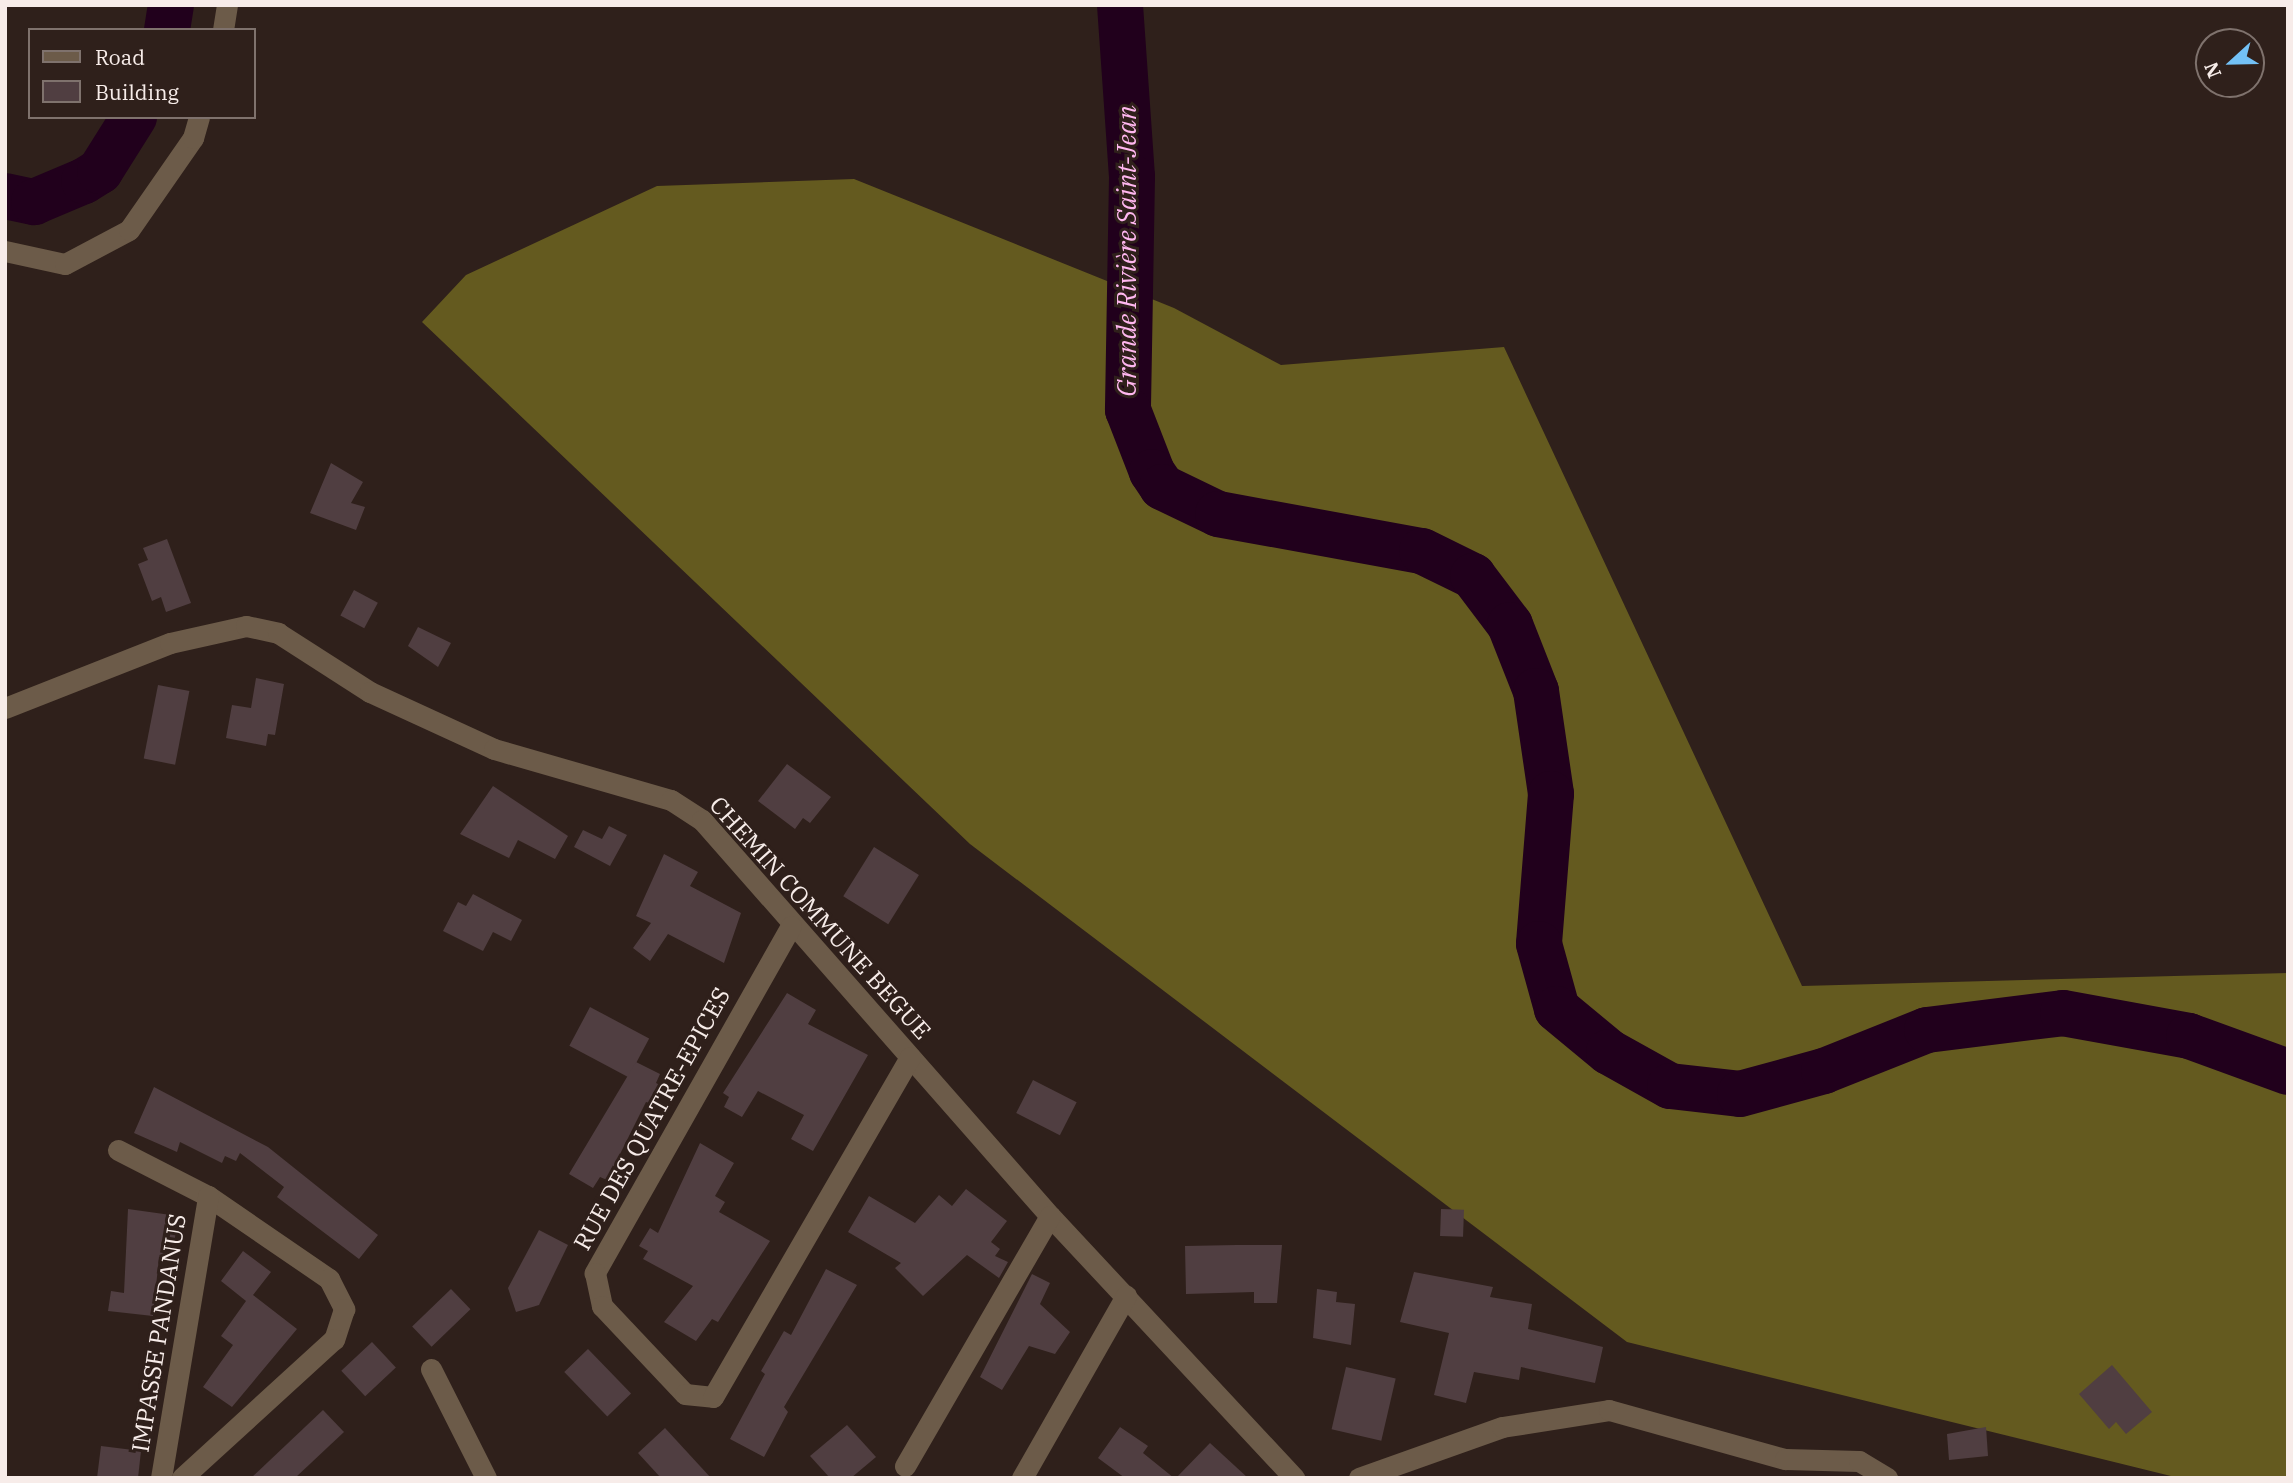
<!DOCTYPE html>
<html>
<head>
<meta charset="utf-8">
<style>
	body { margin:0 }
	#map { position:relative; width:2293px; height:1483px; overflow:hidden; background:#2f201b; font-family:"IBM Plex Serif",serif }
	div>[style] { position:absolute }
	.forest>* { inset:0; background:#645a1f }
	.river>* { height:46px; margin:-23px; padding:0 23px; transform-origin:23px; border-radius:23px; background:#21001c }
	.building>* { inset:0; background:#503e41; transform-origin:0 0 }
	.minor>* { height:21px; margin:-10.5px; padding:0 10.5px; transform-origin:10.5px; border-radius:10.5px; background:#6c5b49 }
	span { translate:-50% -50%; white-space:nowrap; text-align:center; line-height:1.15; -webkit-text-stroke:6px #2f201b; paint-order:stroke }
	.street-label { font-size:24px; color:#f7ece9 }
	.water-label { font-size:26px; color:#ffb7ef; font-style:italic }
	.frame { position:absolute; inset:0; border:7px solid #f7ece9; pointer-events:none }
	.legend { position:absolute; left:28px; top:28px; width:228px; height:91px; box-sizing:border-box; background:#2f201b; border:2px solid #7f726d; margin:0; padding:9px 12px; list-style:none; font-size:21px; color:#f7ece9 }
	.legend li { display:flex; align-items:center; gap:14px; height:35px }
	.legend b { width:35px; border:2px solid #7f726d }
	.north { position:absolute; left:2195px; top:28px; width:70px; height:70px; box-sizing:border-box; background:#2f201b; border:2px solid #7f726d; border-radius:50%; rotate:248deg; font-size:19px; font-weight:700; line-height:28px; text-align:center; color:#f7ece9 }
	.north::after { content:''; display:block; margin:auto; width:24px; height:32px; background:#73c1f6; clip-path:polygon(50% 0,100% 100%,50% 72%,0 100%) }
</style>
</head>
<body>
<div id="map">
	<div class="forest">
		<i style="clip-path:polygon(854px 179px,1174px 308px,1281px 365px,1504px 347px,1802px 986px,2288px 973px,2288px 1478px,2179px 1478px,1627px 1342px,970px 844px,422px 322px,466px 275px,657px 186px)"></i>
	</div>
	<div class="river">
		<i style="left:1120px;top:5px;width:172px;rotate:86deg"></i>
		<i style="left:1132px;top:177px;width:233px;rotate:91deg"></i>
		<i style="left:1128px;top:410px;width:66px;rotate:68.8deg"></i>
		<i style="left:1152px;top:472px;width:18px;rotate:56deg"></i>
		<i style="left:1162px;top:487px;width:62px;rotate:25.7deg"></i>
		<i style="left:1218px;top:514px;width:207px;rotate:10.3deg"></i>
		<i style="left:1422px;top:551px;width:57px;rotate:26.1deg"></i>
		<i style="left:1473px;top:576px;width:61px;rotate:52.9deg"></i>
		<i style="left:1510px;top:625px;width:71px;rotate:68.5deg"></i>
		<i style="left:1536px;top:691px;width:104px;rotate:81.7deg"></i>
		<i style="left:1551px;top:794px;width:150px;rotate:94.6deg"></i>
		<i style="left:1539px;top:944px;width:67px;rotate:74.5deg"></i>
		<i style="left:1557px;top:1009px;width:67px;rotate:39.6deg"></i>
		<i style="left:1609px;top:1052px;width:70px;rotate:29.1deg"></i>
		<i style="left:1670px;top:1086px;width:70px;rotate:6.5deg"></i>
		<i style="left:1740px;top:1094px;width:87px;rotate:-15.3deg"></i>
		<i style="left:1824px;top:1071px;width:111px;rotate:-21.7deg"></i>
		<i style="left:1927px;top:1030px;width:137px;rotate:-7.1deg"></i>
		<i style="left:2063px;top:1013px;width:128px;rotate:10.3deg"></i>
		<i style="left:2189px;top:1036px;width:105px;rotate:20deg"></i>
		<i style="left:167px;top:30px;width:25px;rotate:-81deg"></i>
		<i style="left:5px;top:196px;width:30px;rotate:12deg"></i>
		<i style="left:34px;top:202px;width:54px;rotate:-22.8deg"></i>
		<i style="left:84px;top:181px;width:19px;rotate:-32deg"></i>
		<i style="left:100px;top:171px;width:64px;rotate:-57.8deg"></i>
	</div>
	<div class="building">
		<i style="clip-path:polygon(331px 463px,363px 482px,351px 503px,365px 507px,356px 530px,310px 513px)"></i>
		<i style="clip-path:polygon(167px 539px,191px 603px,166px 612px,161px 597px,152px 601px,138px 564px,148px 560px,143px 548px)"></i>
		<i style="left:354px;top:590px;width:27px;height:29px;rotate:28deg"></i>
		<i style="clip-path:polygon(418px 627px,451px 643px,438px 667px,408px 646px)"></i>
		<i style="clip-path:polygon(256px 678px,284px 684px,275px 735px,268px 734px,266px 746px,226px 738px,232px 705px,251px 708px)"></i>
		<i style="left:158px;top:685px;width:32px;height:75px;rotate:11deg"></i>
		<i style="clip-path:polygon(787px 764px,831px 797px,810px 823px,803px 818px,795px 829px,758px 801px)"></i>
		<i style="clip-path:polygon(493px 786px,568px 836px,555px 859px,518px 840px,509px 858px,460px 834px)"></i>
		<i style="clip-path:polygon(609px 826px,627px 835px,610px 866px,574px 847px,583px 830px,602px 839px)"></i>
		<i style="left:874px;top:847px;width:53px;height:58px;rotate:32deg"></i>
		<i style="clip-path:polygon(664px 854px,698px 872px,690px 886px,741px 913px,724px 963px,668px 934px,650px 961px,633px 948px,651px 923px,636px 916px)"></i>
		<i style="clip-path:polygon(473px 894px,522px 920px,511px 941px,493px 932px,483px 951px,443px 931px,458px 902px,466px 906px)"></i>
		<i style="clip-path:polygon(787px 993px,816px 1010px,808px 1024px,868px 1055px,813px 1151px,791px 1139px,804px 1115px,758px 1091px,742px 1117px,724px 1107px,729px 1097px,723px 1093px)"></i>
		<i style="left:590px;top:1007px;width:67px;height:44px;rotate:28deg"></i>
		<i style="clip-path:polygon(636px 1062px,660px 1074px,656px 1083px,662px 1086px,652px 1104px,646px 1102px,607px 1180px,600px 1177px,593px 1188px,569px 1174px)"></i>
		<i style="left:1033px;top:1080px;width:49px;height:37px;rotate:27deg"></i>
		<i style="clip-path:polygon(154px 1087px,268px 1147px,378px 1235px,359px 1259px,277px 1197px,284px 1187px,240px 1153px,236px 1161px,225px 1156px,222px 1163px,180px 1142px,177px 1152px,134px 1133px)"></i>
		<i style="clip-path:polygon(700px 1143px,734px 1163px,715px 1196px,725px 1202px,719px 1212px,770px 1241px,718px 1322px,712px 1319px,696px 1341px,664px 1322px,693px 1286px,643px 1259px,648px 1251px,639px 1246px,650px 1228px,658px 1233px)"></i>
		<i style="clip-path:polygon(966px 1189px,1007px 1221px,991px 1242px,1000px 1249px,995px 1256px,1008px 1262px,999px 1278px,967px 1255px,923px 1296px,895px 1268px,901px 1263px,848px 1232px,869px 1196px,915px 1223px,939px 1195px,952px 1206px)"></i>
		<i style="clip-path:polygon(128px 1209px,178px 1216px,172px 1259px,159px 1257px,153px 1316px,108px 1311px,111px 1291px,124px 1293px)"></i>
		<i style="left:1441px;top:1209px;width:23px;height:27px;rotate:2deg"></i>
		<i style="clip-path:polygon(539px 1230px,568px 1245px,539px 1305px,516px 1312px,508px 1288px)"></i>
		<i style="clip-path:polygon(1237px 1245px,1282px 1245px,1277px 1303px,1254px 1303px,1254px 1292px,1186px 1294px,1185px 1246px)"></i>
		<i style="clip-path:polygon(243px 1251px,271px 1272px,253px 1295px,297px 1329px,232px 1407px,203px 1387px,233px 1345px,221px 1336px,246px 1301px,221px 1281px)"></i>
		<i style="clip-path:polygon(826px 1269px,857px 1285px,784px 1407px,788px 1412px,764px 1457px,730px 1439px,765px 1374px,761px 1371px,784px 1331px,791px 1335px)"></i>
		<i style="clip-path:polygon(1414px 1272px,1493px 1287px,1490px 1297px,1532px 1304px,1528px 1329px,1603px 1347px,1595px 1383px,1521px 1367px,1519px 1380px,1474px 1372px,1466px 1403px,1434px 1395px,1449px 1333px,1400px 1322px)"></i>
		<i style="clip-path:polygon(1032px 1274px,1050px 1283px,1040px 1304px,1070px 1332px,1055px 1354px,1029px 1346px,1002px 1390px,980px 1377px)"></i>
		<i style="left:451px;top:1289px;width:28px;height:54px;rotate:46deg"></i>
		<i style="clip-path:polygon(1317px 1289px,1337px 1292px,1336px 1302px,1355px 1304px,1351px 1345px,1313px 1338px)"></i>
		<i style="left:372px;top:1342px;width:35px;height:42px;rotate:47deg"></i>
		<i style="left:588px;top:1349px;width:62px;height:33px;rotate:46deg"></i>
		<i style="clip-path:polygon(2112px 1365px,2152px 1412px,2126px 1434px,2116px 1422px,2109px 1429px,2079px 1394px)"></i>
		<i style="left:1346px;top:1367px;width:51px;height:64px;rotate:13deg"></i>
		<i style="clip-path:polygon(323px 1410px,344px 1432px,295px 1478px,251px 1478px)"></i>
		<i style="clip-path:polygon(847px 1425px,876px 1457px,851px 1478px,830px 1478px,810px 1456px)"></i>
		<i style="clip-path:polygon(1120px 1427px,1148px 1446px,1143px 1453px,1174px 1478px,1125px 1478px,1098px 1458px)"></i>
		<i style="clip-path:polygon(1986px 1427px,1988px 1456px,1949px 1460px,1947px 1434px)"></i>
		<i style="clip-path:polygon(665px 1428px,711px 1478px,661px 1478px,638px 1453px)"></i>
		<i style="clip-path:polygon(1210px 1443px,1248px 1478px,1176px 1478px)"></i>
		<i style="clip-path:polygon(101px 1446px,141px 1451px,138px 1478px,97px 1478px)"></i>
	</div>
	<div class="minor">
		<i style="left:223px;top:30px;width:25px;rotate:-81deg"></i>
		<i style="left:5px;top:251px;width:61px;rotate:12.2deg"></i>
		<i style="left:65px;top:264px;width:72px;rotate:-28deg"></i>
		<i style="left:129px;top:230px;width:112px;rotate:-55.2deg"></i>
		<i style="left:193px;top:138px;width:22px;rotate:-74deg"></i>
		<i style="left:5px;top:708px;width:177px;rotate:-21.5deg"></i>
		<i style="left:170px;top:643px;width:78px;rotate:-12.6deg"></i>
		<i style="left:246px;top:626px;width:33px;rotate:12deg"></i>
		<i style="left:278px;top:633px;width:109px;rotate:32.7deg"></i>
		<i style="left:370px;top:692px;width:136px;rotate:24.7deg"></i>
		<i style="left:494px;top:749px;width:184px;rotate:16.1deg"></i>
		<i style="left:671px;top:800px;width:37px;rotate:33deg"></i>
		<i style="left:702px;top:820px;width:527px;rotate:48.69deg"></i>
		<i style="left:1050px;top:1216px;width:358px;rotate:47deg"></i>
		<i style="left:791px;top:926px;width:399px;rotate:119.5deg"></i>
		<i style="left:595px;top:1273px;width:34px;rotate:78deg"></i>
		<i style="left:602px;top:1306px;width:121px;rotate:46.7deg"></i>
		<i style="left:685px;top:1394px;width:28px;rotate:6deg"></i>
		<i style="left:713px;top:1397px;width:393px;rotate:-59.9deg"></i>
		<i style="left:118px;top:1150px;width:101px;rotate:27.1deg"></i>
		<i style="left:208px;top:1196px;width:147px;rotate:34.4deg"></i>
		<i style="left:329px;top:1279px;width:34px;rotate:63deg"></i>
		<i style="left:344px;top:1309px;width:32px;rotate:108deg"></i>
		<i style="left:334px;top:1339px;width:206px;rotate:137.6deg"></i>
		<i style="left:431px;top:1369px;width:122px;rotate:63.2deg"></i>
		<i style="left:905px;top:1466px;width:289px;rotate:-59.9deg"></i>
		<i style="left:161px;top:1478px;width:286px;rotate:-80.5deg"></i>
		<i style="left:1022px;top:1478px;width:210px;rotate:-60.3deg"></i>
		<i style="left:1359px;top:1478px;width:152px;rotate:-19.6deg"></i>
		<i style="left:1502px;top:1427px;width:108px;rotate:-9deg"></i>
		<i style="left:1609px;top:1410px;width:183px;rotate:15.6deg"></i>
		<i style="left:1785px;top:1459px;width:74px;rotate:1.5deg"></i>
		<i style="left:1859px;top:1461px;width:33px;rotate:31deg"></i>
	</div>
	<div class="street-label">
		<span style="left:820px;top:918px;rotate:48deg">CHEMIN COMMUNE BEGUE</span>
		<span style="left:652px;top:1119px;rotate:-61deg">RUE DES QUATRE-EPICES</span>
		<span style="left:159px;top:1333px;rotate:-81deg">IMPASSE PANDANUS</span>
	</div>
	<div class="water-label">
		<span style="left:1127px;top:251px;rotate:-90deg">Grande Rivière Saint-Jean</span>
	</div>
	<div class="frame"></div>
	<ul class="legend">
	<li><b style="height:9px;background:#6c5b49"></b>Road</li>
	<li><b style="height:19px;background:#503e41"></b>Building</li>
	</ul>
	<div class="north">N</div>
</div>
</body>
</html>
